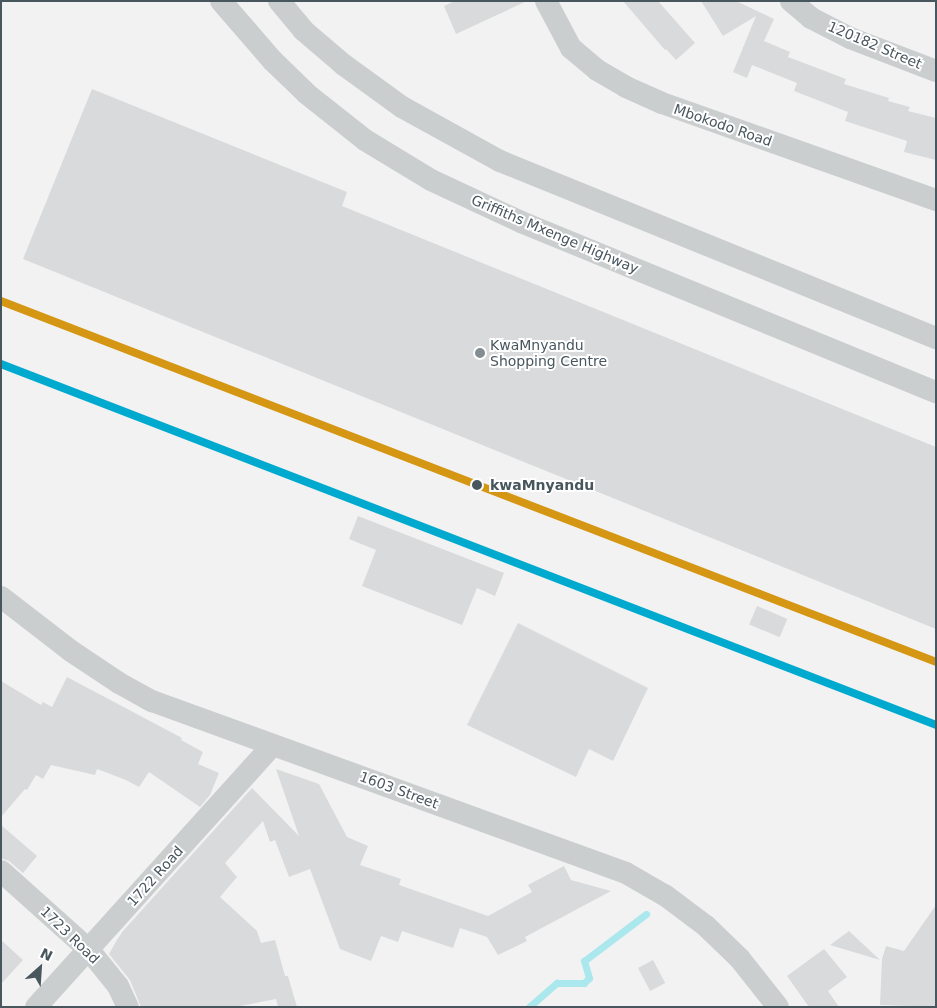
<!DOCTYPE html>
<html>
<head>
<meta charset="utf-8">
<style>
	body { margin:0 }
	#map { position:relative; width:937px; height:1008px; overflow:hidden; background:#f2f2f2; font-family:"DejaVu Sans",sans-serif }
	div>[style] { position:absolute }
	.stream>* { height:7px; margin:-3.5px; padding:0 3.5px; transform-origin:3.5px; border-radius:3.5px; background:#abe8ee }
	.building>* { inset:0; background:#d9dadb; transform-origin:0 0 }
	.minor>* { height:22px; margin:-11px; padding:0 11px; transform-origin:11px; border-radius:11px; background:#cbcecf }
	.rail-1>* { height:8px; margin:-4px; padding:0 4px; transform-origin:4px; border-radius:4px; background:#d49613 }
	.rail-2>* { height:8px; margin:-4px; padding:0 4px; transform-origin:4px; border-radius:4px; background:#00a9ce }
	.dots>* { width:14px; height:14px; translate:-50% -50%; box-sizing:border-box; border:2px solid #fff; border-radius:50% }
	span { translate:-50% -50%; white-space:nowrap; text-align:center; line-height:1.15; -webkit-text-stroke:4px #fff; paint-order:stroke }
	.street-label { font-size:14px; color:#48565e }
	.poi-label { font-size:14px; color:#48565e }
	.left { translate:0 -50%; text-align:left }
	.stop-label { font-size:14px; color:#48565e; font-weight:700 }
	.frame { position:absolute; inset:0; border:2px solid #48565e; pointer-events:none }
	.north { position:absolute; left:15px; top:943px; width:50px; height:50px; -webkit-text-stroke:4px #fff; paint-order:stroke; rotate:26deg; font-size:14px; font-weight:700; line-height:20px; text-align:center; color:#48565e }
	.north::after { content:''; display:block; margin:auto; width:18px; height:22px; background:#48565e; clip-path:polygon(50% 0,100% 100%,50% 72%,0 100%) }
</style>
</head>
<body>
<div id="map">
	<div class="stream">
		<i style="left:529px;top:1007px;width:37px;rotate:-41deg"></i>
		<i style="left:557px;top:983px;width:27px"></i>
		<i style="left:584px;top:983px;width:7px;rotate:-45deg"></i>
		<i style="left:589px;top:978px;width:18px;rotate:-106deg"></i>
		<i style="left:584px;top:961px;width:78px;rotate:-37.2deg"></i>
	</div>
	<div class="building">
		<i style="clip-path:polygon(455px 1px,527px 1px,456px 34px,444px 6px)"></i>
		<i style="clip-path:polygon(623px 1px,658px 1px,695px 43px,676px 60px,666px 49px,665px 50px)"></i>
		<i style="clip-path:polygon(701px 1px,736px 1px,774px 19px,764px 41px,790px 52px,788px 57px,846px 79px,844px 84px,889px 98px,888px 101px,910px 107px,908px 111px,936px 118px,936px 160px,904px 152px,907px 141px,845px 121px,848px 112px,794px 91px,797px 83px,752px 65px,747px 78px,733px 72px,756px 16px,723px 36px)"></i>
		<i style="clip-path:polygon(92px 89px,347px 192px,342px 206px,936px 447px,936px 629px,23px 259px)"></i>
		<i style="clip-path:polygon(358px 516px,504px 573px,495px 596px,477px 588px,462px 625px,362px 586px,376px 550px,349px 539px)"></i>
		<i style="left:757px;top:606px;width:33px;height:20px;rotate:23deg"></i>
		<i style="clip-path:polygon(518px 623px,648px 688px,613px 761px,589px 749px,576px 777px,467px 725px)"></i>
		<i style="clip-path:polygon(67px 677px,182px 738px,181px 740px,203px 752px,198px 764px,219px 773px,210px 795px,200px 807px,149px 772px,139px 787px,126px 780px,97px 769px,95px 775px,51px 765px,43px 779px,36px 775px,27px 790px,25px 789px,1px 817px,1px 681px,41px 705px,43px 702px,52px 707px)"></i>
		<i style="clip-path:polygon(276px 769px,319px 784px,347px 837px,368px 846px,360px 865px,401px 879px,399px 885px,488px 916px,532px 892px,528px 885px,564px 866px,571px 880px,611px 891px,525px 937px,527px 941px,498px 955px,487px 937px,460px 928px,453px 948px,402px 931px,398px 942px,381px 936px,371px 961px,340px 949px,310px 869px,289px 877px,275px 840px,270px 842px,263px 821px,225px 863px,237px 877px,220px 897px,257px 931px,261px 943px,275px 940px,285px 976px,288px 976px,297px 1007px,278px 1007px,276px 999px,235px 1007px,141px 1007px,130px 980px,109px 954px,117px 940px,123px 931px,252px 788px,299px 836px)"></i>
		<i style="clip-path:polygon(1px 825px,37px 856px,23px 873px,9px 861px,1px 858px)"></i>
		<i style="clip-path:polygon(936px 905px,936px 1007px,880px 1005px,882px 959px,886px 946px,904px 951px)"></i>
		<i style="clip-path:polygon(849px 931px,880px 960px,830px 945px)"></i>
		<i style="clip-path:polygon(1px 940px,23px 960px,1px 984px)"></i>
		<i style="clip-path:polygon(824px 949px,847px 977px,828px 991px,839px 1007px,809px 1007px,787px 976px)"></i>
		<i style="left:653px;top:960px;width:26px;height:17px;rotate:62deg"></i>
	</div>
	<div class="minor">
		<i style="left:221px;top:1px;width:79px;rotate:49.1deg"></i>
		<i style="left:273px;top:61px;width:47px;rotate:44.1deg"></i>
		<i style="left:307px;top:94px;width:74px;rotate:38.4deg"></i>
		<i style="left:365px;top:140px;width:77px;rotate:31.2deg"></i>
		<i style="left:431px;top:180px;width:99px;rotate:25deg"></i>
		<i style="left:521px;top:222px;width:448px;rotate:22.3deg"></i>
		<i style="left:279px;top:1px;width:38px;rotate:50deg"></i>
		<i style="left:303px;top:30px;width:54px;rotate:40.5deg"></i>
		<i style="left:344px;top:65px;width:72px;rotate:35.9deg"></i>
		<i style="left:402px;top:107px;width:112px;rotate:28.9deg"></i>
		<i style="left:500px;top:161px;width:471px;rotate:22.1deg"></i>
		<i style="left:546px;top:1px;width:53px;rotate:62deg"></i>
		<i style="left:571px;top:48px;width:34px;rotate:40deg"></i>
		<i style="left:597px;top:70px;width:34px;rotate:30deg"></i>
		<i style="left:626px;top:87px;width:39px;rotate:24deg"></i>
		<i style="left:662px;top:103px;width:291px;rotate:19.5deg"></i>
		<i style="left:791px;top:1px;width:26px;rotate:40deg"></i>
		<i style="left:811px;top:18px;width:44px;rotate:27.1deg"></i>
		<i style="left:850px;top:38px;width:92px;rotate:21deg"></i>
		<i style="left:1px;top:597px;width:88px;rotate:37.6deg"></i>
		<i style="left:71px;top:651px;width:58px;rotate:33.7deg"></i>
		<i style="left:119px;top:683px;width:38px;rotate:29deg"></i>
		<i style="left:152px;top:701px;width:504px;rotate:19.94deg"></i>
		<i style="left:626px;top:873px;width:46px;rotate:29.9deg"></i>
		<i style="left:666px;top:896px;width:50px;rotate:36.9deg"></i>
		<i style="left:706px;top:926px;width:47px;rotate:44.1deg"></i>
		<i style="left:740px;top:959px;width:61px;rotate:51.6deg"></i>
		<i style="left:1px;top:871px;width:118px;rotate:41.9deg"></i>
		<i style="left:89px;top:950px;width:46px;rotate:51.1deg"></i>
		<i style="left:118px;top:986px;width:23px;rotate:65deg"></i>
		<i style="left:36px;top:1007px;width:353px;rotate:-47.9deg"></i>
	</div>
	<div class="rail-1">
		<i style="left:1px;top:301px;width:1002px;rotate:21.11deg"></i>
	</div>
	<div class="rail-2">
		<i style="left:1px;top:364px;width:1002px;rotate:21.11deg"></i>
	</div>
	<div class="dots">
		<i style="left:480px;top:353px;background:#848d92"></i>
		<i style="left:477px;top:485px;background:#48565e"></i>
	</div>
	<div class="street-label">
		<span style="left:875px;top:45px;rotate:23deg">120182 Street</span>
		<span style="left:723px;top:125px;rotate:19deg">Mbokodo Road</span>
		<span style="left:555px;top:234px;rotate:23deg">Griffiths Mxenge Highway</span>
		<span style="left:399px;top:790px;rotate:20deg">1603 Street</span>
		<span style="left:155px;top:876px;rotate:-48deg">1722 Road</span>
		<span style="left:70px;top:935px;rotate:44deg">1723 Road</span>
	</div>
	<div class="poi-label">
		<span class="left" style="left:490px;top:353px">KwaMnyandu<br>Shopping Centre</span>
	</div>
	<div class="stop-label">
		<span class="left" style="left:490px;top:485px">kwaMnyandu</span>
	</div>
	<div class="frame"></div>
	<div class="north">N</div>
</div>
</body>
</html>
